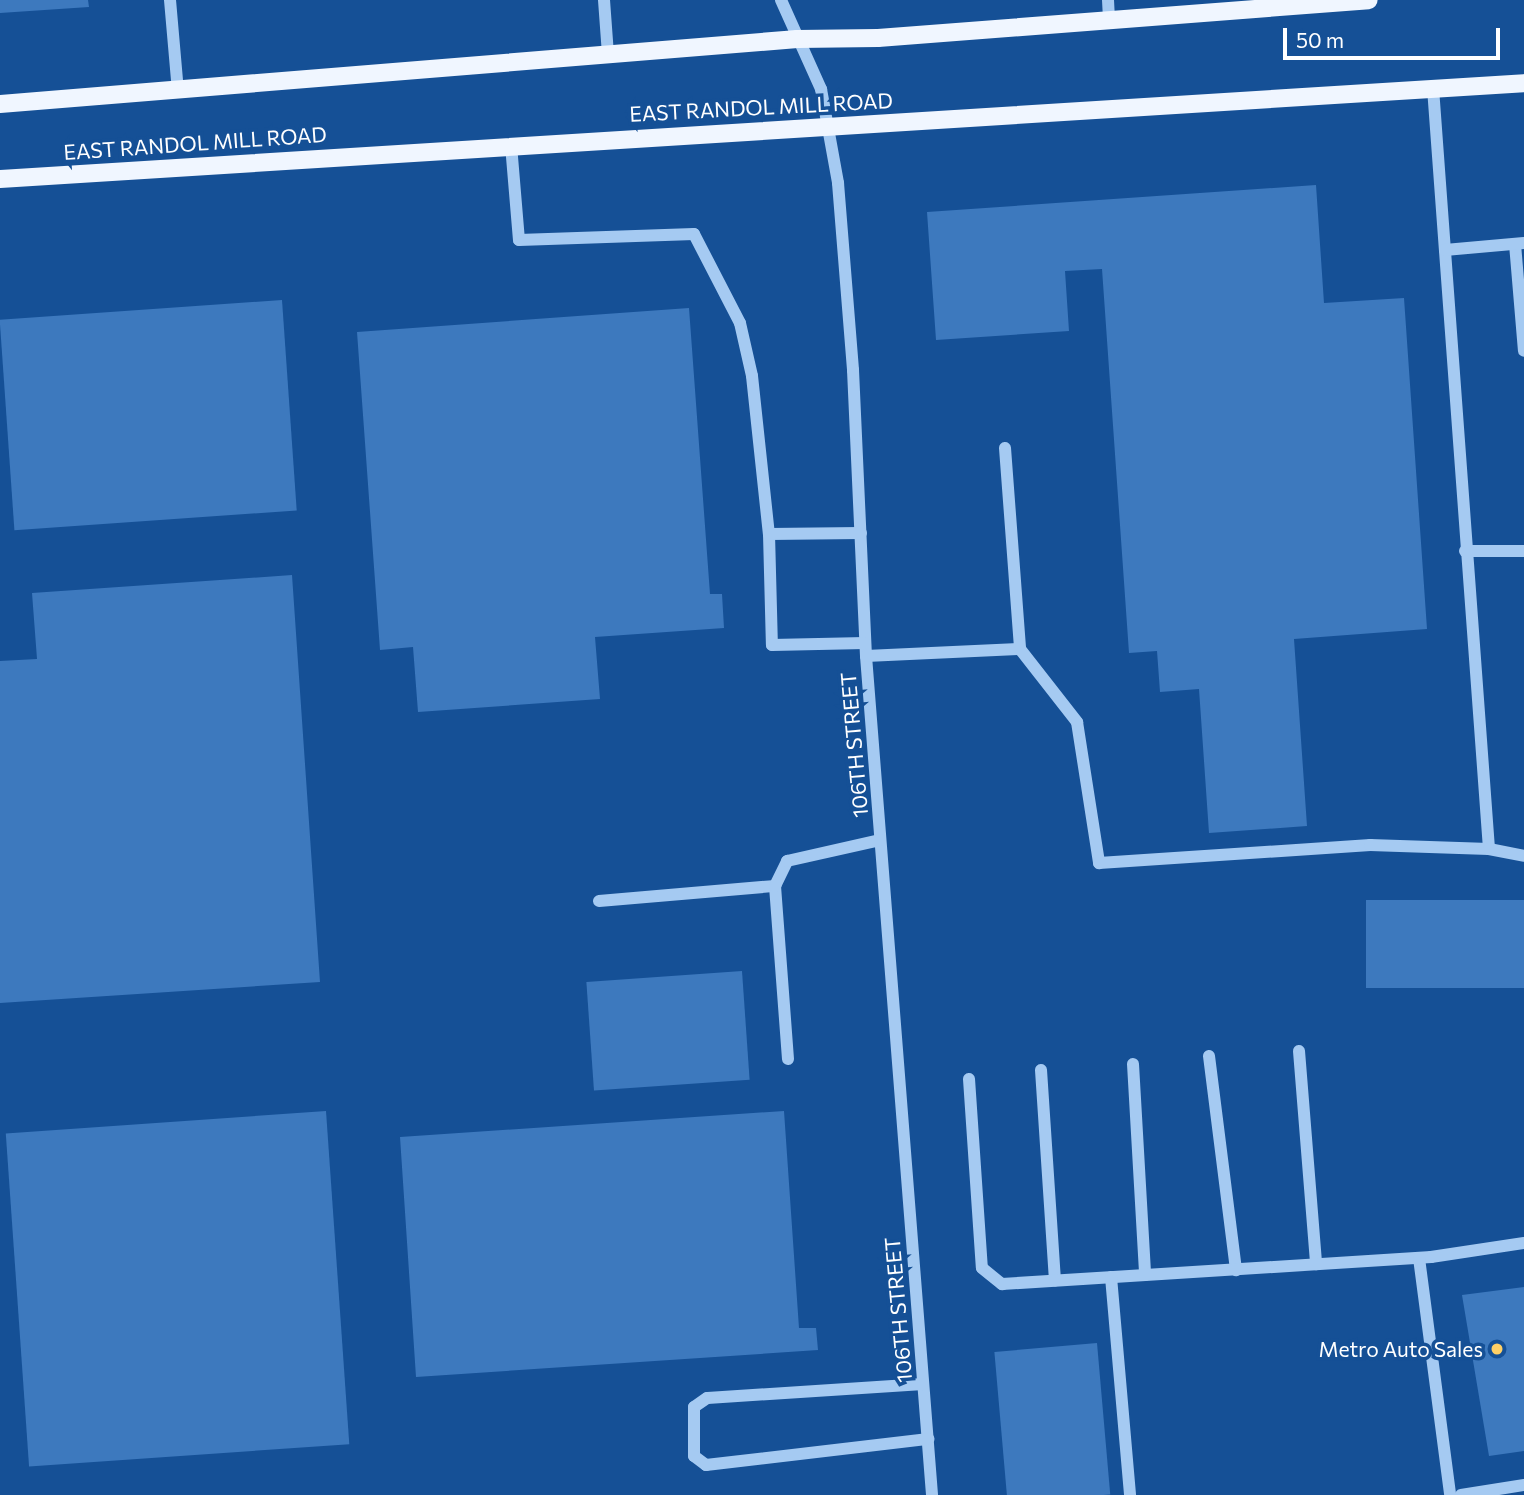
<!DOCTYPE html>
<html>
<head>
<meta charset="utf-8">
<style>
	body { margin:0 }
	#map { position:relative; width:1524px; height:1495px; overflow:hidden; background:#155096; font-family:Commissioner,sans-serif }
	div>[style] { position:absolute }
	.building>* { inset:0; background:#3d79be; transform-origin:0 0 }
	.minor>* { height:12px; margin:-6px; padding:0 6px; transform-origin:6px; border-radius:6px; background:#a5caf2 }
	.major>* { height:18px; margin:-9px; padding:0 9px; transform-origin:9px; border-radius:9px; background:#f0f6ff }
	.dots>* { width:19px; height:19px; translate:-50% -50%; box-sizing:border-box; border:4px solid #155096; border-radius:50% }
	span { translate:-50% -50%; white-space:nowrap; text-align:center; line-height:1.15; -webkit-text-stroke:7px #155096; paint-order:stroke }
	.street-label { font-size:21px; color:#fff }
	.poi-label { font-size:21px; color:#fff }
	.right { translate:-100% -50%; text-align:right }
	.scale { position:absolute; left:1283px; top:28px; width:217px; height:32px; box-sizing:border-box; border:4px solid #fff; border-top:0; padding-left:9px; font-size:21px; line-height:24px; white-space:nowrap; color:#fff; -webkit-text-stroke:5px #155096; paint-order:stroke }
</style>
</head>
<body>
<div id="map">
	<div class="building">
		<i style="clip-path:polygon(0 0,88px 0,89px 7px,0 13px)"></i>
		<i style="clip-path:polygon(1316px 185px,1324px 303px,1404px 298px,1427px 629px,1294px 639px,1307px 826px,1209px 833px,1199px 689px,1160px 692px,1157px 651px,1129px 653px,1102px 269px,1065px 271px,1069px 331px,936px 340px,927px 212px)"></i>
		<i style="left:282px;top:300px;width:211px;height:283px;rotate:86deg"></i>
		<i style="clip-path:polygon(689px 308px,710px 594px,722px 594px,724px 628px,595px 637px,600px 699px,418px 712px,413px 647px,380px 650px,357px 332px)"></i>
		<i style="clip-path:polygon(292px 575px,320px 982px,0 1003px,0 661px,37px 659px,32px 593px)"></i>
		<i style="left:1524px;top:900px;width:88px;height:158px;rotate:90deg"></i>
		<i style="left:742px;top:971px;width:109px;height:156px;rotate:86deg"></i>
		<i style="left:326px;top:1111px;width:334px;height:321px;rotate:86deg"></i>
		<i style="clip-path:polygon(784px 1111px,799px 1328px,816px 1328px,818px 1350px,416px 1377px,400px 1137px)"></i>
		<i style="clip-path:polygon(1524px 1287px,1524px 1451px,1489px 1456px,1462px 1295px)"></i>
		<i style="left:1097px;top:1343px;width:152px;height:103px;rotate:85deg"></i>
	</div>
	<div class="minor">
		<i style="left:170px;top:0;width:91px;rotate:85deg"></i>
		<i style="left:604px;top:0;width:55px;rotate:85.8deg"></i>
		<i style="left:781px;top:0;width:98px;rotate:65.8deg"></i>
		<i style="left:821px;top:89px;width:96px;rotate:79.7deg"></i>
		<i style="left:838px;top:183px;width:188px;rotate:85.4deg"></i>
		<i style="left:853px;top:370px;width:286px;rotate:87.4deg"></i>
		<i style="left:866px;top:656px;width:842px;rotate:85.5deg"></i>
		<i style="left:1108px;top:0;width:20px;rotate:87deg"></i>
		<i style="left:1433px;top:88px;width:763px;rotate:85.79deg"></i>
		<i style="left:511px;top:145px;width:95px;rotate:85.2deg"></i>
		<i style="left:519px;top:240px;width:175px;rotate:-2deg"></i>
		<i style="left:694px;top:234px;width:100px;rotate:62.7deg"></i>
		<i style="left:740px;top:323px;width:54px;rotate:77.2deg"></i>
		<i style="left:752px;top:376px;width:159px;rotate:83.9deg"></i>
		<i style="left:769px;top:534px;width:111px;rotate:88.5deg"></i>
		<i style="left:772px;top:645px;width:93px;rotate:-1.2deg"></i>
		<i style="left:1515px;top:244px;width:107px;rotate:85.2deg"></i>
		<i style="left:1445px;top:250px;width:79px;rotate:-5.1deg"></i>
		<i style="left:1005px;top:448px;width:202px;rotate:85.7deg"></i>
		<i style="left:769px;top:534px;width:92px;rotate:-0.6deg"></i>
		<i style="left:1465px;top:551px;width:59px"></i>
		<i style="left:866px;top:656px;width:154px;rotate:-2.6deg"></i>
		<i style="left:1020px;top:649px;width:93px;rotate:52deg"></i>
		<i style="left:1077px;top:722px;width:143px;rotate:81.1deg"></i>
		<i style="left:1099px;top:863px;width:272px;rotate:-3.8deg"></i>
		<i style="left:1370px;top:845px;width:119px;rotate:1.9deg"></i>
		<i style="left:1489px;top:849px;width:36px;rotate:11deg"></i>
		<i style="left:599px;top:901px;width:177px;rotate:-4.9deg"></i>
		<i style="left:1299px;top:1051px;width:214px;rotate:85.4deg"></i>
		<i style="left:1209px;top:1056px;width:216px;rotate:82.8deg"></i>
		<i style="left:788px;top:1059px;width:173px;rotate:-94.3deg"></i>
		<i style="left:775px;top:886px;width:28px;rotate:-64deg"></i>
		<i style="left:787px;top:861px;width:95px;rotate:-12.7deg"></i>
		<i style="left:1133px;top:1064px;width:211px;rotate:86.7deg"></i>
		<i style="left:1041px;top:1070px;width:211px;rotate:86.2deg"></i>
		<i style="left:969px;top:1079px;width:189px;rotate:86.1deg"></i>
		<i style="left:982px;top:1268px;width:26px;rotate:39deg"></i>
		<i style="left:1002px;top:1284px;width:430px;rotate:-3.6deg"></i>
		<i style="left:1431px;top:1257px;width:94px;rotate:-8.6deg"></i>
		<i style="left:1419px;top:1258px;width:239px;rotate:82.5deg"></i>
		<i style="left:1111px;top:1277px;width:219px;rotate:85deg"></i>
		<i style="left:923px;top:1384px;width:216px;rotate:176.3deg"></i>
		<i style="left:707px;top:1398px;width:16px;rotate:145deg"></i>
		<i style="left:694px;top:1407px;width:49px;rotate:90deg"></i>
		<i style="left:694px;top:1456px;width:15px;rotate:37deg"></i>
		<i style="left:706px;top:1465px;width:224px;rotate:-6.7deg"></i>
		<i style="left:1461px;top:1495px;width:64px;rotate:-9deg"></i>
	</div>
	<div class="major">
		<i style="left:0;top:104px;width:800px;rotate:-4.66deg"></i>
		<i style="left:797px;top:39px;width:81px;rotate:-0.7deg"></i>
		<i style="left:878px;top:38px;width:492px;rotate:-4.4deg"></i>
		<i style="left:0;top:179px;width:1527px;rotate:-3.6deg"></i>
	</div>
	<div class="dots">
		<i style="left:1497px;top:1349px;background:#ffd066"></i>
	</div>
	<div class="street-label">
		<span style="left:761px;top:107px;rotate:-3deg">EAST RANDOL MILL ROAD</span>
		<span style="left:195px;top:143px;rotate:-4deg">EAST RANDOL MILL ROAD</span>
		<span style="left:854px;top:745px;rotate:-95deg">106TH STREET</span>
		<span style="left:898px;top:1310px;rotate:-95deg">106TH STREET</span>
	</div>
	<div class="poi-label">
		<span class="right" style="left:1483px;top:1349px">Metro Auto Sales</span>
	</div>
	<div class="scale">50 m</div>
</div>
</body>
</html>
